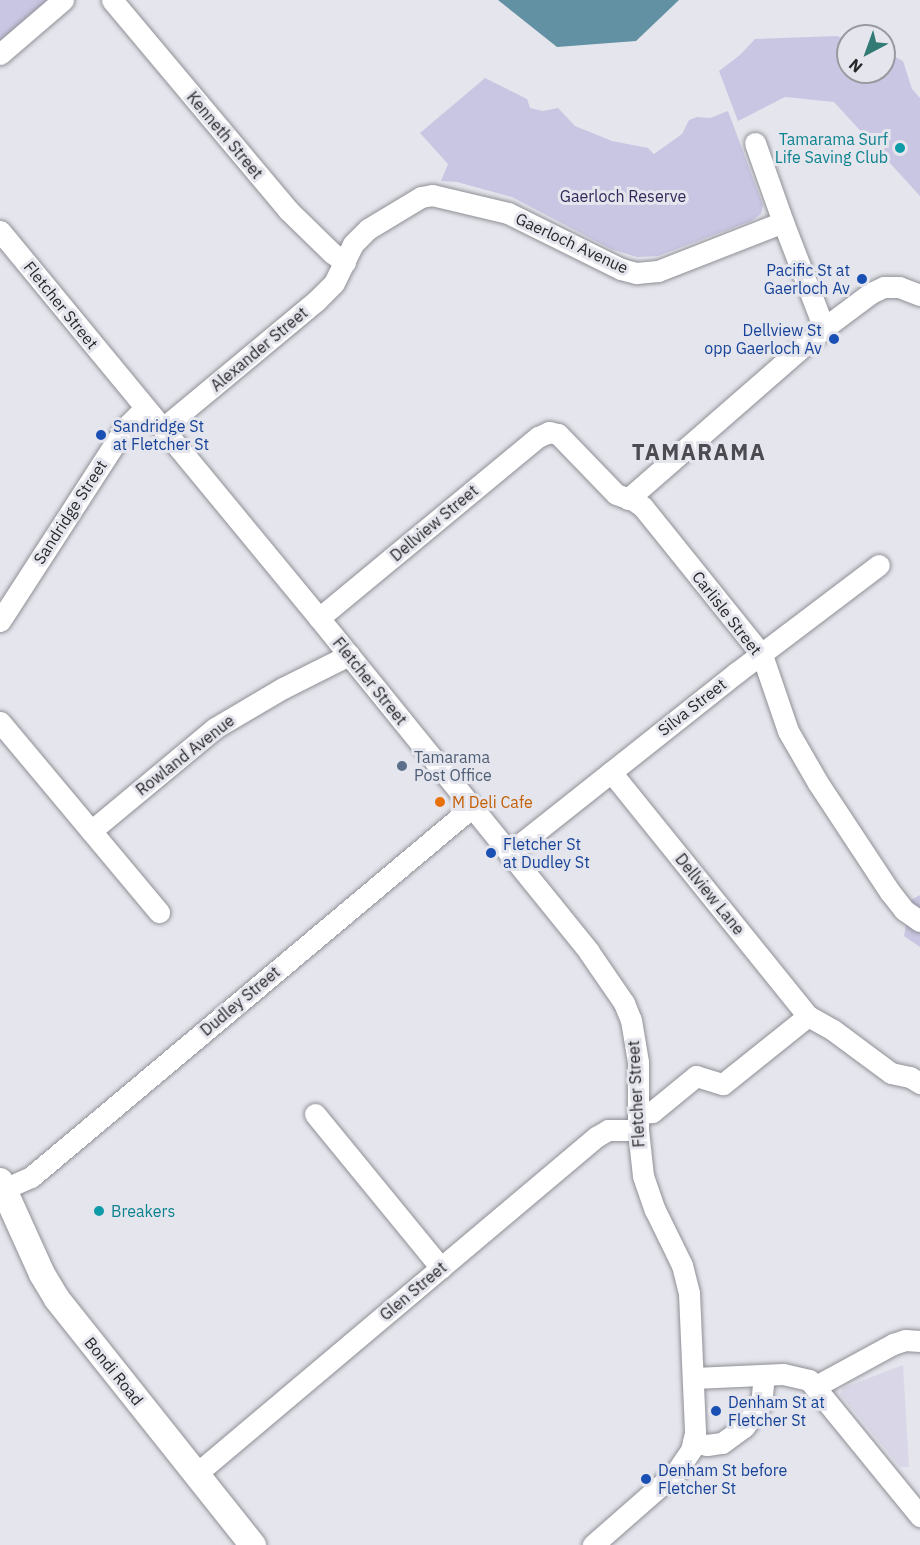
<!DOCTYPE html>
<html>
<head>
<meta charset="utf-8">
<style>
	body { margin:0 }
	#map { position:relative; width:920px; height:1545px; overflow:hidden; background:#e5e5ed; font-family:"IBM Plex Sans",sans-serif }
	div>[style] { position:absolute }
	.built>* { inset:0; background:#d9d7e7 }
	.green>* { inset:0; background:#c8c6e2 }
	.water>* { inset:0; background:#6191a2 }
	.roads { filter:drop-shadow(0 0 2px #8f8f96) drop-shadow(0 0 2px #8f8f96) }
	.minor>* { height:21px; margin:-10.5px; padding:0 10.5px; transform-origin:10.5px; border-radius:10.5px; background:#fff }
	.major>* { height:26px; margin:-13px; padding:0 13px; transform-origin:13px; border-radius:13px; background:#fff }
	.dots>* { width:16px; height:16px; translate:-50% -50%; box-sizing:border-box; border:3px solid #e5e5ed; border-radius:50% }
	span { translate:-50% -50%; white-space:nowrap; text-align:center; line-height:1.15; -webkit-text-stroke:6px #e5e5ed; paint-order:stroke }
	.street-label { font-size:16px; color:#272629 }
	.culture-label { font-size:16px; color:#0d838f }
	.right { translate:-100% -50%; text-align:right }
	.left { translate:0 -50%; text-align:left }
	.park-label { font-size:16px; color:#32285a }
	.transit-label { font-size:16px; color:#164399 }
	.service-label { font-size:16px; color:#4e5e75 }
	.food-label { font-size:16px; color:#c56008 }
	.district-label { font-size:22px; color:#4c4b52; font-weight:700; letter-spacing:1.5px }
	.north { position:absolute; left:836px; top:24px; width:60px; height:60px; box-sizing:border-box; background:#e5e5ed; border:2px solid #99999f; border-radius:50%; rotate:221deg; font-size:16px; font-weight:700; line-height:24px; text-align:center; color:#272629 }
	.north::after { content:''; display:block; margin:auto; width:21px; height:27px; background:#327a74; clip-path:polygon(50% 0,100% 100%,50% 72%,0 100%) }
</style>
</head>
<body>
<div id="map">
	<div class="built">
		<i style="clip-path:polygon(903px 1365px,909px 1467px,900px 1467px,840px 1394px,843px 1388px)"></i>
	</div>
	<div class="green">
		<i style="clip-path:polygon(0 0,51px 0,0 44px)"></i>
		<i style="clip-path:polygon(837px 36px,848px 40px,848px 72px,884px 72px,884px 51px,903px 61px,912px 89px,920px 98px,920px 196px,834px 102px,785px 97px,738px 121px,719px 71px,740px 55px,755px 39px)"></i>
		<i style="clip-path:polygon(485px 78px,527px 99px,530px 108px,543px 111px,558px 108px,575px 126px,612px 141px,648px 148px,654px 154px,682px 134px,689px 120px,697px 117px,710px 118px,728px 111px,763px 205px,761px 214px,751px 221px,658px 256px,637px 257px,611px 249px,512px 197px,457px 182px,441px 181px,448px 164px,420px 133px)"></i>
		<i style="clip-path:polygon(920px 895px,920px 947px,904px 936px,911px 900px)"></i>
	</div>
	<div class="water">
		<i style="clip-path:polygon(498px 0,679px 0,636px 41px,557px 47px)"></i>
	</div>
	<div class="roads">
		<div class="minor">
			<i style="left:112px;top:0;width:274px;rotate:50deg"></i>
			<i style="left:288px;top:210px;width:62px;rotate:44.3deg"></i>
			<i style="left:332px;top:253px;width:16px;rotate:35deg"></i>
			<i style="left:0;top:54px;width:83px;rotate:-40.6deg"></i>
			<i style="left:755px;top:143px;width:84px;rotate:70.5deg"></i>
			<i style="left:0;top:231px;width:502px;rotate:50.5deg"></i>
			<i style="left:319px;top:618px;width:429px;rotate:51deg"></i>
			<i style="left:589px;top:952px;width:62px;rotate:55.5deg"></i>
			<i style="left:624px;top:1003px;width:18px;rotate:68deg"></i>
			<i style="left:631px;top:1020px;width:43px;rotate:80.5deg"></i>
			<i style="left:638px;top:1062px;width:68px;rotate:90deg"></i>
			<i style="left:638px;top:1130px;width:46px;rotate:83.8deg"></i>
			<i style="left:643px;top:1176px;width:36px;rotate:71deg"></i>
			<i style="left:655px;top:1210px;width:61px;rotate:63.9deg"></i>
			<i style="left:682px;top:1265px;width:29px;rotate:76deg"></i>
			<i style="left:689px;top:1293px;width:140px;rotate:87.5deg"></i>
			<i style="left:695px;top:1433px;width:17px;rotate:103deg"></i>
			<i style="left:691px;top:1450px;width:27px;rotate:124deg"></i>
			<i style="left:676px;top:1472px;width:111px;rotate:138.7deg"></i>
			<i style="left:163px;top:428px;width:199px;rotate:-39.7deg"></i>
			<i style="left:316px;top:301px;width:25px;rotate:-45deg"></i>
			<i style="left:334px;top:283px;width:43px;rotate:-64deg"></i>
			<i style="left:353px;top:244px;width:21px;rotate:-45deg"></i>
			<i style="left:368px;top:229px;width:62px;rotate:-31.1deg"></i>
			<i style="left:421px;top:197px;width:11px;rotate:-10deg"></i>
			<i style="left:432px;top:195px;width:78px;rotate:13.3deg"></i>
			<i style="left:508px;top:213px;width:126px;rotate:26.4deg"></i>
			<i style="left:621px;top:269px;width:16px;rotate:15deg"></i>
			<i style="left:636px;top:273px;width:22px;rotate:-5deg"></i>
			<i style="left:658px;top:271px;width:134px;rotate:-21.4deg"></i>
			<i style="left:783px;top:222px;width:114px;rotate:68.9deg"></i>
			<i style="left:628px;top:499px;width:260px;rotate:-41.1deg"></i>
			<i style="left:824px;top:328px;width:59px;rotate:-36.7deg"></i>
			<i style="left:871px;top:293px;width:14px;rotate:-25deg"></i>
			<i style="left:884px;top:287px;width:15px"></i>
			<i style="left:899px;top:287px;width:22px;rotate:21deg"></i>
			<i style="left:319px;top:618px;width:284px;rotate:-39.6deg"></i>
			<i style="left:538px;top:437px;width:12px;rotate:-24deg"></i>
			<i style="left:549px;top:432px;width:9px;rotate:13deg"></i>
			<i style="left:558px;top:434px;width:83px;rotate:46deg"></i>
			<i style="left:616px;top:494px;width:20px;rotate:20deg"></i>
			<i style="left:635px;top:501px;width:10px;rotate:37deg"></i>
			<i style="left:643px;top:507px;width:190px;rotate:51.2deg"></i>
			<i style="left:762px;top:655px;width:80px;rotate:71.1deg"></i>
			<i style="left:788px;top:731px;width:60px;rotate:60deg"></i>
			<i style="left:818px;top:783px;width:131px;rotate:56.6deg"></i>
			<i style="left:890px;top:892px;width:23px;rotate:52deg"></i>
			<i style="left:904px;top:910px;width:19px;rotate:35deg"></i>
			<i style="left:0;top:621px;width:229px;rotate:-57.1deg"></i>
			<i style="left:124px;top:429px;width:30px;rotate:-45deg"></i>
			<i style="left:0;top:722px;width:248px;rotate:50.1deg"></i>
			<i style="left:611px;top:772px;width:314px;rotate:51.1deg"></i>
			<i style="left:808px;top:1016px;width:29px;rotate:29deg"></i>
			<i style="left:833px;top:1030px;width:72px;rotate:36.6deg"></i>
			<i style="left:891px;top:1073px;width:19px;rotate:12deg"></i>
			<i style="left:910px;top:1077px;width:12px;rotate:31deg"></i>
			<i style="left:91px;top:831px;width:161px;rotate:-39.7deg"></i>
			<i style="left:215px;top:728px;width:79px;rotate:-30.5deg"></i>
			<i style="left:283px;top:688px;width:74px;rotate:-26.6deg"></i>
			<i style="left:509px;top:853px;width:290px;rotate:-38.4deg"></i>
			<i style="left:736px;top:673px;width:179px;rotate:-37.1deg"></i>
			<i style="left:640px;top:1113px;width:12px;rotate:-5deg"></i>
			<i style="left:652px;top:1112px;width:57px;rotate:-39.3deg"></i>
			<i style="left:696px;top:1076px;width:28px;rotate:17deg"></i>
			<i style="left:723px;top:1084px;width:109px;rotate:-38.7deg"></i>
			<i style="left:315px;top:1114px;width:199px;rotate:50.7deg"></i>
			<i style="left:4px;top:1189px;width:30px;rotate:-24deg"></i>
			<i style="left:31px;top:1177px;width:576px;rotate:-40deg"></i>
			<i style="left:694px;top:1378px;width:89px;rotate:-2.6deg"></i>
			<i style="left:783px;top:1374px;width:27px;rotate:13deg"></i>
			<i style="left:809px;top:1380px;width:176px;rotate:50.8deg"></i>
			<i style="left:816px;top:1386px;width:88px;rotate:-28.6deg"></i>
			<i style="left:893px;top:1344px;width:13px;rotate:-18deg"></i>
			<i style="left:905px;top:1340px;width:15px;rotate:4deg"></i>
			<i style="left:693px;top:1442px;width:14px;rotate:12deg"></i>
			<i style="left:707px;top:1445px;width:15px;rotate:-8deg"></i>
			<i style="left:722px;top:1443px;width:27px;rotate:-36deg"></i>
			<i style="left:744px;top:1427px;width:29px;rotate:-54deg"></i>
			<i style="left:761px;top:1404px;width:29px;rotate:-84deg"></i>
			<i style="left:196px;top:1474px;width:523px;rotate:-40.11deg"></i>
			<i style="left:596px;top:1137px;width:14px;rotate:-30deg"></i>
			<i style="left:608px;top:1130px;width:30px"></i>
		</div>
		<div class="major">
			<i style="left:0;top:1181px;width:102px;rotate:65.7deg"></i>
			<i style="left:42px;top:1274px;width:29px;rotate:59deg"></i>
			<i style="left:57px;top:1299px;width:315px;rotate:51.5deg"></i>
		</div>
	</div>
	<div class="dots">
		<i style="left:900px;top:148px;background:#0f9aa8"></i>
		<i style="left:862px;top:279px;background:#1a4fb4"></i>
		<i style="left:834px;top:339px;background:#1a4fb4"></i>
		<i style="left:101px;top:435px;background:#1a4fb4"></i>
		<i style="left:402px;top:766px;background:#5c6f8a"></i>
		<i style="left:440px;top:802px;background:#e8710a"></i>
		<i style="left:491px;top:853px;background:#1a4fb4"></i>
		<i style="left:99px;top:1211px;background:#0f9aa8"></i>
		<i style="left:716px;top:1411px;background:#1a4fb4"></i>
		<i style="left:646px;top:1479px;background:#1a4fb4"></i>
	</div>
	<div class="street-label">
		<span style="left:225px;top:135px;rotate:50deg">Kenneth Street</span>
		<span style="left:572px;top:243px;rotate:25deg">Gaerloch Avenue</span>
		<span style="left:61px;top:305px;rotate:51deg">Fletcher Street</span>
		<span style="left:259px;top:349px;rotate:-40deg">Alexander Street</span>
		<span style="left:70px;top:512px;rotate:-57deg">Sandridge Street</span>
		<span style="left:434px;top:523px;rotate:-40deg">Dellview Street</span>
		<span style="left:727px;top:613px;rotate:52deg">Carlisle Street</span>
		<span style="left:370px;top:681px;rotate:51deg">Fletcher Street</span>
		<span style="left:692px;top:707px;rotate:-38deg">Silva Street</span>
		<span style="left:185px;top:755px;rotate:-38deg">Rowland Avenue</span>
		<span style="left:710px;top:894px;rotate:51deg">Dellview Lane</span>
		<span style="left:240px;top:1001px;rotate:-40deg">Dudley Street</span>
		<span style="left:636px;top:1094px;rotate:-93deg">Fletcher Street</span>
		<span style="left:413px;top:1291px;rotate:-40deg">Glen Street</span>
		<span style="left:114px;top:1371px;rotate:51deg">Bondi Road</span>
	</div>
	<div class="culture-label">
		<span class="right" style="left:888px;top:148px">Tamarama Surf<br>Life Saving Club</span>
		<span class="left" style="left:111px;top:1211px">Breakers</span>
	</div>
	<div class="park-label">
		<span style="left:623px;top:196px">Gaerloch Reserve</span>
	</div>
	<div class="transit-label">
		<span class="right" style="left:850px;top:279px">Pacific St at<br>Gaerloch Av</span>
		<span class="right" style="left:822px;top:339px">Dellview St<br>opp Gaerloch Av</span>
		<span class="left" style="left:113px;top:435px">Sandridge St<br>at Fletcher St</span>
		<span class="left" style="left:503px;top:853px">Fletcher St<br>at Dudley St</span>
		<span class="left" style="left:728px;top:1411px">Denham St at<br>Fletcher St</span>
		<span class="left" style="left:658px;top:1479px">Denham St before<br>Fletcher St</span>
	</div>
	<div class="service-label">
		<span class="left" style="left:414px;top:766px">Tamarama<br>Post Office</span>
	</div>
	<div class="food-label">
		<span class="left" style="left:452px;top:802px">M Deli Cafe</span>
	</div>
	<div class="district-label">
		<span style="left:699px;top:452px">TAMARAMA</span>
	</div>
	<div class="north">N</div>
</div>
</body>
</html>
